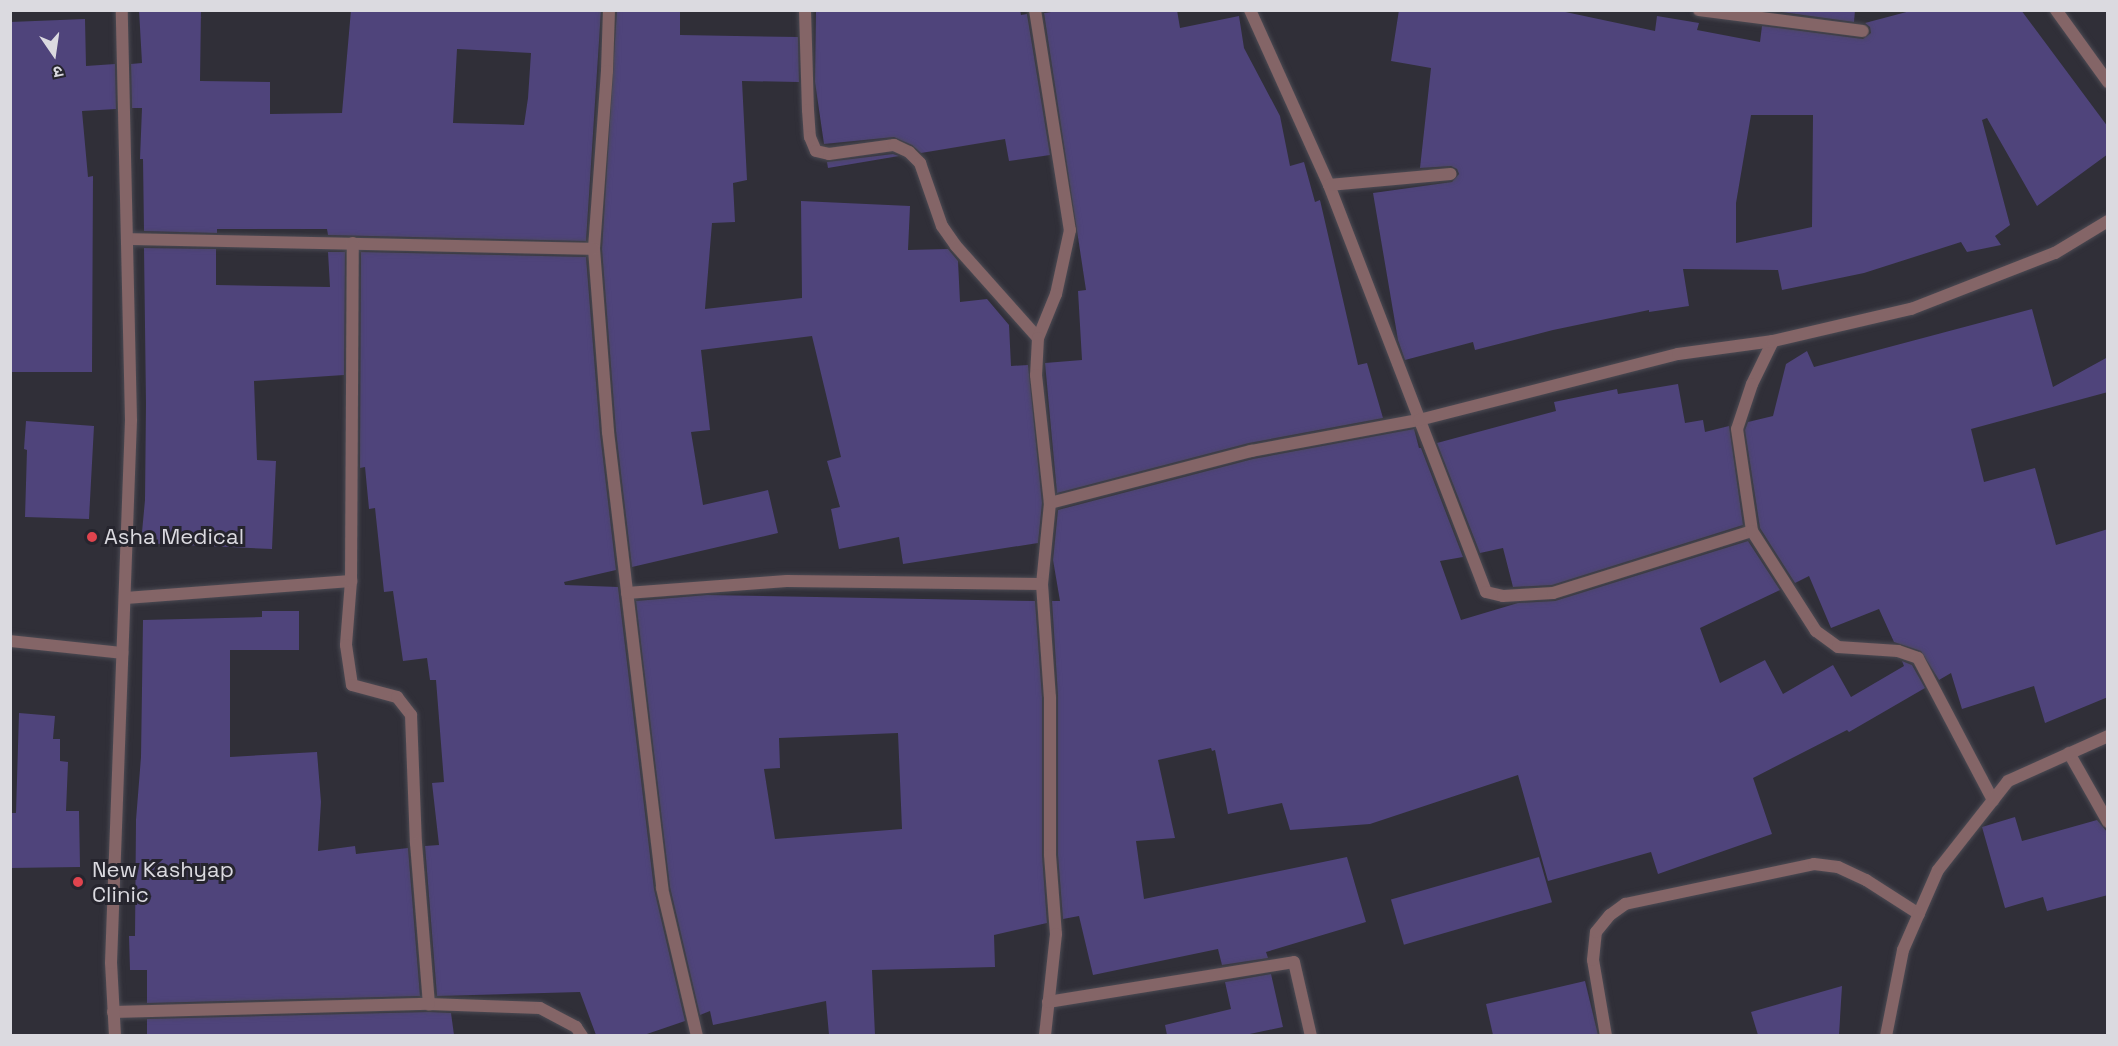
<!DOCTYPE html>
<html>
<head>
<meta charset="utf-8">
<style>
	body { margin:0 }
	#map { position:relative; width:2118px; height:1046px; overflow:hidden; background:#302f38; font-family:"Space Grotesk","Noto Sans Devanagari",sans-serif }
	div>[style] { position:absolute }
	.building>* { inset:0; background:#4f447b; transform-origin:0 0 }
	.roads { filter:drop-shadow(0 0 2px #4b4a53) drop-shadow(0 0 2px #4b4a53) }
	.minor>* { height:12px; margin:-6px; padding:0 6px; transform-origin:6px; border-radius:6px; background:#846567 }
	.tertiary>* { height:12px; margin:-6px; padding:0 6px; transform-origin:6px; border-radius:6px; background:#846567 }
	.dots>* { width:16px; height:16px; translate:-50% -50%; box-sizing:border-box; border:3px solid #26252e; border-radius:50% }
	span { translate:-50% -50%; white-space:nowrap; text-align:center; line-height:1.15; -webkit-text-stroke:6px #26252e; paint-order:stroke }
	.poi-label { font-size:22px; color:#dbdae0 }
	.left { translate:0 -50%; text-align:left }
	.frame { position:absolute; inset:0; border:12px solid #dbdae0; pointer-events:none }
	.north { position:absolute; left:24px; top:24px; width:60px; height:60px; -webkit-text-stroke:4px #26252e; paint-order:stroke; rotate:167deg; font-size:16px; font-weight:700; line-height:24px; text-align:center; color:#dbdae0 }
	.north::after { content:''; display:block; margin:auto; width:21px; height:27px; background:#dbdae0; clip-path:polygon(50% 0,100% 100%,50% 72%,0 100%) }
</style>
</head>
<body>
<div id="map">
	<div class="building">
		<i style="clip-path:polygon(evenodd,139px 10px,201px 10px,200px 81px,270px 82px,270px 114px,342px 113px,351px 10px,601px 10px,586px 241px,328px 235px,327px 229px,217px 229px,217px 233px,144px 231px,143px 159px,140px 159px,142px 108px,132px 108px,131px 64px,142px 63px,139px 10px,457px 49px,531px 53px,528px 98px,524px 125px,453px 123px,457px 49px)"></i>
		<i style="clip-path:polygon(617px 10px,680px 10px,680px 35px,798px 37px,799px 82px,742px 81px,747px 180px,733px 183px,735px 222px,712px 223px,705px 309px,802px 298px,801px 201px,910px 206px,908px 250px,948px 249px,958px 261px,960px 302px,987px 299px,1009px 325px,1011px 366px,1028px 365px,1042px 503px,1038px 543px,903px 564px,899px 537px,839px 549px,831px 509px,840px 507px,827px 461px,841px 457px,812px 336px,701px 350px,710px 430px,691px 432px,703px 505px,768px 490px,778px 533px,632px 567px,616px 431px,602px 249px)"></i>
		<i style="clip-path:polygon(816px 10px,1020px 10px,1021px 15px,1027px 14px,1050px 155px,1009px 161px,1005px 139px,921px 153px,912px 145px,894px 137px,824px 144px,815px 82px)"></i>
		<i style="clip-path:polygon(1066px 10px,1177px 10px,1180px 28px,1239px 16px,1244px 48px,1280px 116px,1290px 166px,1304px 162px,1315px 202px,1320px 200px,1358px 365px,1367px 363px,1383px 418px,1249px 443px,1057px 493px,1045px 363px,1082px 360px,1078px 291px,1086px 290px,1044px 13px)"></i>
		<i style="clip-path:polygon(evenodd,1399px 10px,1556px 10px,1655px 31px,1657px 16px,1699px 23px,1697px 30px,1760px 42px,1762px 26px,1863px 39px,1871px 33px,1870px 27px,1865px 23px,1914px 10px,2021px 10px,2108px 127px,2108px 154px,2037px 206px,1987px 118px,1982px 120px,2010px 225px,1995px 236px,2001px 245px,1967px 252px,1961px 242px,1864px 273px,1782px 290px,1778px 270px,1683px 269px,1689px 306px,1649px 312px,1649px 310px,1553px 330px,1475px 350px,1473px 342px,1405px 360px,1398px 340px,1373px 193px,1452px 182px,1459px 174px,1457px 169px,1451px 166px,1420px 168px,1431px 68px,1391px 61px,1399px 10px,1751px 115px,1813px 115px,1812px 227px,1736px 243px,1736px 203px,1751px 115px)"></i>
		<i style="clip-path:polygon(1768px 10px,1855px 10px,1854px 22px)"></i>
		<i style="clip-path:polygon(85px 19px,86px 66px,115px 64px,116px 109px,82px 111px,88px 177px,93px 176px,92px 372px,10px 372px,10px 22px)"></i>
		<i style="clip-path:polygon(893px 154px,899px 156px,828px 168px,827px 162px)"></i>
		<i style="clip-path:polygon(144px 248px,216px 249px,216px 285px,330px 287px,328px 252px,345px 252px,344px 375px,254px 381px,257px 460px,276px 461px,272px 549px,141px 543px,145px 500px,146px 404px)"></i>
		<i style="clip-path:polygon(361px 252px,586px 257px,600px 433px,616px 570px,564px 582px,565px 585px,618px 587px,654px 889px,685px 1021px,644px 1035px,596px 1035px,580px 992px,437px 996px,425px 846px,439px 845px,432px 783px,444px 782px,436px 680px,430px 680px,427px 658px,403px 661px,393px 591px,384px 592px,375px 508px,369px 509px,365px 467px,360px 468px)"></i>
		<i style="clip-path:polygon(2032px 309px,2053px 387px,2108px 357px,2108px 392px,1971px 429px,1984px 482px,2035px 468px,2056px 545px,2108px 529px,2108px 697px,2045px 723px,2034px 686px,1962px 709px,1951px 673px,1939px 680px,1921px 651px,1894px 642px,1879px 609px,1831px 628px,1809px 576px,1795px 583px,1760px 528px,1745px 430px,1748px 422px,1773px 416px,1786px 364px,1807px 351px,1814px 367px)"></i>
		<i style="clip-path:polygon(1678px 384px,1685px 423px,1703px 420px,1705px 432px,1729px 426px,1743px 525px,1552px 585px,1513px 587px,1503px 548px,1480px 553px,1437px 443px,1556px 411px,1554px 402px,1617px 389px,1618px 394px)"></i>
		<i style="clip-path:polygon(26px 421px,94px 426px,89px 519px,25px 517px,27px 450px,24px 449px)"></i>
		<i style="clip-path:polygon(1414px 429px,1419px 448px,1421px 448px,1463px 557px,1440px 561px,1461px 620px,1518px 603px,1555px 601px,1748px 541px,1780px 590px,1700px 628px,1720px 683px,1765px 660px,1783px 694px,1833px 665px,1851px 697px,1904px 666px,1902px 661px,1912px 665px,1925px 688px,1849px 732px,1847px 730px,1753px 778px,1772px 834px,1658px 874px,1651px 852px,1548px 881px,1518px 775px,1370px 824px,1290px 830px,1282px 803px,1228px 814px,1215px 750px,1212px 751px,1211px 748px,1158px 760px,1175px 838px,1136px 841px,1144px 899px,1347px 857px,1366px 922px,1266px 952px,1268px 958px,1222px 965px,1218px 949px,1093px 975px,1079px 916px,1063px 919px,1058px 855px,1058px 696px,1052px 601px,1060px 601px,1053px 560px,1058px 510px,1253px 459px)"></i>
		<i style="clip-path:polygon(evenodd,707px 595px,1035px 601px,1042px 697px,1042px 855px,1047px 923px,994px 935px,995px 967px,872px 970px,875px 1035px,829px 1035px,826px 1001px,713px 1025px,710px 1011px,700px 1015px,670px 887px,636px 601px,707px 595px,898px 733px,902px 829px,775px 839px,764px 769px,780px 768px,779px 738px,898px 733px)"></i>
		<i style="clip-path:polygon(262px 611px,299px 611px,299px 650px,230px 650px,230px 757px,317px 752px,321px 802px,318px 851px,355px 846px,356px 854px,408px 848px,420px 996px,147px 1003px,147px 970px,130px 970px,129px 936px,135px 936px,136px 820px,141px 757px,143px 620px,262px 617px)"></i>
		<i style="clip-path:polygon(19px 713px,55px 716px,53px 739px,60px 739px,60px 761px,68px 762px,66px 811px,79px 811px,80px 867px,10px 868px,10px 813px,16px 813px)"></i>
		<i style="clip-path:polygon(2015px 817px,2022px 841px,2097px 820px,2108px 833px,2108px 895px,2047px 911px,2043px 897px,2005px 908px,1982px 827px)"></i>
		<i style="left:1539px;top:857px;width:47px;height:154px;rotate:74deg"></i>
		<i style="clip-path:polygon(1271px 974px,1283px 1027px,1245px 1035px,1167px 1035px,1165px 1025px,1231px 1009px,1225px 982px)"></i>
		<i style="clip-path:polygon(1585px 981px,1598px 1035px,1493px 1035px,1486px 1004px)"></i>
		<i style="clip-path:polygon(1842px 986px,1839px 1035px,1758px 1035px,1751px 1012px)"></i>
		<i style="clip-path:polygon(429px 1012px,451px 1013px,454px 1035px,147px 1035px,147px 1019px)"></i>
	</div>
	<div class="roads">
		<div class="minor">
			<i style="left:609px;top:10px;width:61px;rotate:91.9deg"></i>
			<i style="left:607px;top:71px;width:178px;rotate:94.2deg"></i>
			<i style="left:594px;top:249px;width:184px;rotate:85.6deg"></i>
			<i style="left:608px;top:432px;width:459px;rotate:83.2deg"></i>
			<i style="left:662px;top:888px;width:152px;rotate:76.7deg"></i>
			<i style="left:805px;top:10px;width:100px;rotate:88.3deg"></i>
			<i style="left:808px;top:110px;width:27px;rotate:86deg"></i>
			<i style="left:810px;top:137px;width:15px;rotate:67deg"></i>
			<i style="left:816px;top:151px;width:13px;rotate:13deg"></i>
			<i style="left:829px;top:154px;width:66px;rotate:-7.9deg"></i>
			<i style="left:894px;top:145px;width:17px;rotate:25deg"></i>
			<i style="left:909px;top:152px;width:16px;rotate:45deg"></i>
			<i style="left:920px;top:163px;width:67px;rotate:70.8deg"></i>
			<i style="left:942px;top:226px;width:24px;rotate:55deg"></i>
			<i style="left:956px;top:246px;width:123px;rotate:48.3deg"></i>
			<i style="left:1035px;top:10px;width:223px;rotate:81deg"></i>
			<i style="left:1070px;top:230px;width:66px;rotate:102.3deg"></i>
			<i style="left:1056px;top:294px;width:48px;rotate:112.2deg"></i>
			<i style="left:1038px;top:338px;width:37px;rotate:93deg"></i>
			<i style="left:1036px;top:375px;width:129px;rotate:83.8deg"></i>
			<i style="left:1050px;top:503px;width:81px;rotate:95.6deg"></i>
			<i style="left:1042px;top:584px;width:113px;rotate:86deg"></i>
			<i style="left:1050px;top:697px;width:158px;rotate:90deg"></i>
			<i style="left:1050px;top:855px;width:79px;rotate:85.7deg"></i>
			<i style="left:1056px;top:934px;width:103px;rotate:96.2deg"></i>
			<i style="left:1250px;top:10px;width:192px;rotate:65.7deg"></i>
			<i style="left:1329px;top:185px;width:436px;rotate:68.9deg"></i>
			<i style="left:1486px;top:592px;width:17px;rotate:13deg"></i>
			<i style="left:1503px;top:596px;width:50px;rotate:-3.4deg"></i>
			<i style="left:1553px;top:593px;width:208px;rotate:-17.3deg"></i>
			<i style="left:1699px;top:10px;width:165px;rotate:7.3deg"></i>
			<i style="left:1329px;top:185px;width:122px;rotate:-5.2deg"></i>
			<i style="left:127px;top:239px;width:467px;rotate:1.2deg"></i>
			<i style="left:1773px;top:341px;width:48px;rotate:116deg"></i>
			<i style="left:1752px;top:384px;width:47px;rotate:108.4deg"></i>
			<i style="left:1737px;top:429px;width:103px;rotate:81.6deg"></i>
			<i style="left:1752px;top:531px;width:119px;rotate:57.4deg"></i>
			<i style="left:1816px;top:631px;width:27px;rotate:36deg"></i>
			<i style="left:1838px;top:647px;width:60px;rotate:3.8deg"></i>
			<i style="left:1898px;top:651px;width:21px;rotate:19deg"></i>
			<i style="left:1918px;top:658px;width:161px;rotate:62.2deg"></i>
			<i style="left:1050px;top:503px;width:208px;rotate:-14.5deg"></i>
			<i style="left:1251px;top:451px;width:171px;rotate:-10.5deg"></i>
			<i style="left:1419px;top:420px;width:267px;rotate:-14.3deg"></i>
			<i style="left:1678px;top:354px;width:96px;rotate:-7.8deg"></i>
			<i style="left:1773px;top:341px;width:142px;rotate:-13.1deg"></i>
			<i style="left:1911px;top:309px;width:155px;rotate:-21.3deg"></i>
			<i style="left:2055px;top:253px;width:62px;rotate:-31.1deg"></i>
			<i style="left:351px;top:581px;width:64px;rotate:94.5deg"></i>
			<i style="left:346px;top:645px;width:40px;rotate:81.5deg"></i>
			<i style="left:352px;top:685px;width:47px;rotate:14.9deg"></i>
			<i style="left:397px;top:697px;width:23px;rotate:52deg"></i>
			<i style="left:411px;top:715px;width:128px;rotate:87.8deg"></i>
			<i style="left:416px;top:843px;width:162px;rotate:85.4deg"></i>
			<i style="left:429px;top:1004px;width:111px;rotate:2.1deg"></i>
			<i style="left:540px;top:1008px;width:41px;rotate:27.8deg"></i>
			<i style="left:576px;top:1027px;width:11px;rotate:56deg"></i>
			<i style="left:627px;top:593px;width:160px;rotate:-4.3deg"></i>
			<i style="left:787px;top:581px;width:255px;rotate:0.7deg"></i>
			<i style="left:125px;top:598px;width:227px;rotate:-4.3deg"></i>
			<i style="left:351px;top:581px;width:338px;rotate:-89.7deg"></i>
			<i style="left:10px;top:641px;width:113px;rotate:6.1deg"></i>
			<i style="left:2069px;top:753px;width:79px;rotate:60.5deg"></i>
			<i style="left:1048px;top:1002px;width:249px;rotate:-9.2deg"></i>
			<i style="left:1294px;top:962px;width:76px;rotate:77.1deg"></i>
			<i style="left:113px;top:1012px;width:316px;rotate:-1.5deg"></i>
			<i style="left:1606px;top:1036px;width:77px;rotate:-99.7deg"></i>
			<i style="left:1593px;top:960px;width:28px;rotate:-84deg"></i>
			<i style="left:1596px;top:932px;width:22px;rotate:-51deg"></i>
			<i style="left:1610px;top:915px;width:19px;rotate:-36deg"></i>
			<i style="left:1625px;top:904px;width:193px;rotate:-11.9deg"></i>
			<i style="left:1814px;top:864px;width:24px;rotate:7deg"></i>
			<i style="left:1838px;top:867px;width:31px;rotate:25deg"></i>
			<i style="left:1866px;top:880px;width:63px;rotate:32.7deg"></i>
		</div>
		<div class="tertiary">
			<i style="left:2056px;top:10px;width:89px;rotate:54.2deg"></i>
			<i style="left:115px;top:1036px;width:73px;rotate:-93.1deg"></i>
			<i style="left:111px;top:963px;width:543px;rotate:-87.89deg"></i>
			<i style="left:131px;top:420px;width:410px;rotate:-91.3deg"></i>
			<i style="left:1886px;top:1036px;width:88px;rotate:-78.8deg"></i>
			<i style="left:1903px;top:950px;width:87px;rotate:-66.4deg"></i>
			<i style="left:1938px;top:870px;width:113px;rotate:-51.8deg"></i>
			<i style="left:2008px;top:781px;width:110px;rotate:-24.2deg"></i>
		</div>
	</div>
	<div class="dots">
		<i style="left:92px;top:537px;background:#e0444e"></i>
		<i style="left:78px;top:882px;background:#e0444e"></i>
	</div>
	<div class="poi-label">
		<span class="left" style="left:104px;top:537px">Asha Medical</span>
		<span class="left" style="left:92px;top:882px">New Kashyap<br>Clinic</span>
	</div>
	<div class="frame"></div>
	<div class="north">उ</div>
</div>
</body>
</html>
